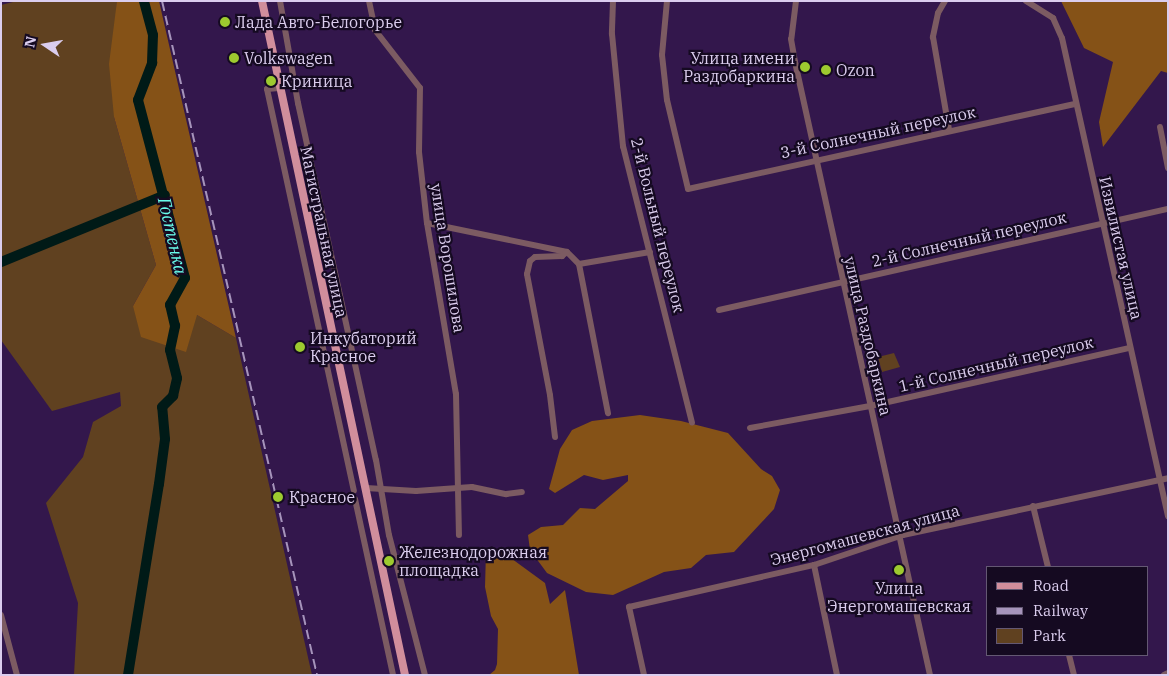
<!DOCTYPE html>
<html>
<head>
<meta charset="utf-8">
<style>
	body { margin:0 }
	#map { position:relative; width:1169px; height:676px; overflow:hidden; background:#33174c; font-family:"IBM Plex Serif",serif }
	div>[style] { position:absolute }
	.green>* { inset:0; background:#604120 }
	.forest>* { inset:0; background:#855217 }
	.river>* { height:10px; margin:-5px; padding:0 5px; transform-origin:5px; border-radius:5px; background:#001a17 }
	.minor>* { height:6px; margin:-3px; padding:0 3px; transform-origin:3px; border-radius:3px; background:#7c5b62 }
	.major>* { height:8px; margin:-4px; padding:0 4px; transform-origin:4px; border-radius:4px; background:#d18e9c }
	.rail>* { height:2px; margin-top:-1px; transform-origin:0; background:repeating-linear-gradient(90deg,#a694bb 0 10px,transparent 0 15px) }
	.dots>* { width:14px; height:14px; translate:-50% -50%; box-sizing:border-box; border:2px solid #150a21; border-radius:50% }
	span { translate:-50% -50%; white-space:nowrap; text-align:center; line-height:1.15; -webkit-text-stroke:4.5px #150a21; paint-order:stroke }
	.poi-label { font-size:16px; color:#dbcdee }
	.left { translate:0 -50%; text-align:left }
	.right { translate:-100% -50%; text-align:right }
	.street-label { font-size:16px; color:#dbcdee }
	.water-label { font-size:18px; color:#69fceb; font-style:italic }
	.frame { position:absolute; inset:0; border:2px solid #dbcdee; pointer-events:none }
	.legend { position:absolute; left:986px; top:566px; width:162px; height:90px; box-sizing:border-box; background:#150a21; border:1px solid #645873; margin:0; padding:6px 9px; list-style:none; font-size:15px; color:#dbcdee }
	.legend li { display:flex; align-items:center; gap:10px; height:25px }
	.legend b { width:25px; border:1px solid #645873 }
	.north { position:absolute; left:20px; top:20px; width:50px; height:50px; -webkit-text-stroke:4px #150a21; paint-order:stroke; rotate:282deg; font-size:14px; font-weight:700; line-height:20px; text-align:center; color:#dbcdee }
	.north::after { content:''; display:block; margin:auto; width:18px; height:22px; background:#dbcdee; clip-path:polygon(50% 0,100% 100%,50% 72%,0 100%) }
</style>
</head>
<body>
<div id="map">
	<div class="green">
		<i style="clip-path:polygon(17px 1px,117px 1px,114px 117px,156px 265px,133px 306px,197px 315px,236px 338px,312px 675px,74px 675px,78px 603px,46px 503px,83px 457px,93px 422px,121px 406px,120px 392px,52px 411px,1px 340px,1px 5px)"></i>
		<i style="clip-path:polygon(894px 353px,900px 367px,882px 372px,878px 357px)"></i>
	</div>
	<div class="forest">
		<i style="clip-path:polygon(117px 1px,159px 1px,236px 338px,197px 315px,186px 352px,141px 337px,133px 306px,156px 265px,114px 117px,109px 64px)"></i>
		<i style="clip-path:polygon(1061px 1px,1168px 1px,1168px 73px,1161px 71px,1103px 147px,1099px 122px,1113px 62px,1084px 48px)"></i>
		<i style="clip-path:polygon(640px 415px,681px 421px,728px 433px,761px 469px,772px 476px,780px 490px,774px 509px,734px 552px,706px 555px,691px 568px,664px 572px,613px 595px,586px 592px,547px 573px,530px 550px,528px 535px,541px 527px,563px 525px,580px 508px,595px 509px,628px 481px,628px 475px,603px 480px,584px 475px,555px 493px,549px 489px,560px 449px,572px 430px,592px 421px)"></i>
		<i style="clip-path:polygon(492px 548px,504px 553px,545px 583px,550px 604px,565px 590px,579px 675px,489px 675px,495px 670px,497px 664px,498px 629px,491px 616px,485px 587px,486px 551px)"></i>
	</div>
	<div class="river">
		<i style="left:1px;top:262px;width:177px;rotate:-22.2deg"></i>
		<i style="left:128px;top:675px;width:193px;rotate:-80.8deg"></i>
		<i style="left:159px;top:484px;width:45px;rotate:-82.4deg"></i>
		<i style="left:165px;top:439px;width:32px;rotate:-95deg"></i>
		<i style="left:162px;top:407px;width:16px;rotate:-45deg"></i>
		<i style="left:173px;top:396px;width:18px;rotate:-77deg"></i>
		<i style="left:177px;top:378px;width:29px;rotate:-104deg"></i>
		<i style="left:170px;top:350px;width:25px;rotate:-78deg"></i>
		<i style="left:175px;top:326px;width:22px;rotate:-103deg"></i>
		<i style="left:170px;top:305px;width:31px;rotate:-61deg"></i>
		<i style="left:185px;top:278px;width:184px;rotate:-104.8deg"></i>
		<i style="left:138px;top:100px;width:40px;rotate:-69deg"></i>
		<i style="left:152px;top:63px;width:28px;rotate:-88deg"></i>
		<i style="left:153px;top:35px;width:35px;rotate:-105deg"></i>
	</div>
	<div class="minor">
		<i style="left:280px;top:1px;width:104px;rotate:80deg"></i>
		<i style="left:298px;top:103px;width:365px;rotate:77.7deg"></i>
		<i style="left:376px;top:460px;width:76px;rotate:80.2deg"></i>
		<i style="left:389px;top:535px;width:145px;rotate:75.6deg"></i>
		<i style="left:369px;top:1px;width:30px;rotate:78deg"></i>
		<i style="left:375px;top:30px;width:73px;rotate:52.2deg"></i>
		<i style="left:420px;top:88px;width:64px;rotate:90.9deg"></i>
		<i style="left:419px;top:152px;width:71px;rotate:83.6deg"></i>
		<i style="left:427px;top:223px;width:173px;rotate:80.4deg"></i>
		<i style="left:456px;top:394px;width:141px;rotate:88.8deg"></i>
		<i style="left:613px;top:1px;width:33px;rotate:92deg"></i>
		<i style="left:612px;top:34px;width:113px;rotate:84.4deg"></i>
		<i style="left:623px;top:146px;width:285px;rotate:76deg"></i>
		<i style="left:667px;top:1px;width:54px;rotate:95.3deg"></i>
		<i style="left:662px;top:55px;width:45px;rotate:83.7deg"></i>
		<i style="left:667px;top:100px;width:91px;rotate:76.7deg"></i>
		<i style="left:688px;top:189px;width:396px;rotate:-12.4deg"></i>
		<i style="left:796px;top:1px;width:38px;rotate:97deg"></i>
		<i style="left:791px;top:39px;width:23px;rotate:80deg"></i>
		<i style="left:795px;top:62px;width:628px;rotate:77.58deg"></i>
		<i style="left:945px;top:1px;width:14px;rotate:120deg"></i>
		<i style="left:938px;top:13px;width:25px;rotate:102deg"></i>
		<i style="left:933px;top:37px;width:94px;rotate:80.2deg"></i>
		<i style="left:1026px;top:1px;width:32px;rotate:32deg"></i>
		<i style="left:1053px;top:18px;width:22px;rotate:66deg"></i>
		<i style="left:1062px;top:38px;width:490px;rotate:77.5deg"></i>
		<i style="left:279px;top:88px;width:12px;rotate:175deg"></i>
		<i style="left:267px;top:89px;width:411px;rotate:77.8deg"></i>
		<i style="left:1160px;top:127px;width:42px;rotate:79deg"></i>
		<i style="left:427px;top:223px;width:143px;rotate:11.7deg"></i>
		<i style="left:567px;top:252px;width:17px;rotate:45deg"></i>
		<i style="left:579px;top:264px;width:72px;rotate:-9.6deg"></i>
		<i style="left:579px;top:264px;width:152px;rotate:79deg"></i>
		<i style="left:719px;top:310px;width:460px;rotate:-12.7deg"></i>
		<i style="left:750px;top:428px;width:122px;rotate:-10.4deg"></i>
		<i style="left:870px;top:406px;width:265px;rotate:-12.6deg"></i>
		<i style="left:555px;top:437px;width:42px;rotate:-96.8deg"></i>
		<i style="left:550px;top:395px;width:123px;rotate:-100.8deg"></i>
		<i style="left:527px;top:274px;width:13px;rotate:-77deg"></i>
		<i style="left:530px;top:261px;width:6px;rotate:-39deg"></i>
		<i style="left:535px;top:257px;width:27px;rotate:-2deg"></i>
		<i style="left:562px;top:256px;width:6px;rotate:-39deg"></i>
		<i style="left:366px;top:488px;width:50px;rotate:3.4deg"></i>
		<i style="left:416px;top:491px;width:56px;rotate:-4.1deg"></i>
		<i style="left:472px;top:487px;width:35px;rotate:12deg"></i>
		<i style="left:506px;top:494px;width:16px;rotate:-7deg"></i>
		<i style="left:355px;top:499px;width:180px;rotate:77.8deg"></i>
		<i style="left:1033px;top:506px;width:63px;rotate:76.2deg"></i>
		<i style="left:814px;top:565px;width:112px;rotate:78.2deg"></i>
		<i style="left:1px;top:615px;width:62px;rotate:75.1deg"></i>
		<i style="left:1069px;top:655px;width:21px;rotate:76deg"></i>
		<i style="left:644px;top:675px;width:70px;rotate:-102.4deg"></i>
		<i style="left:629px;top:607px;width:190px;rotate:-12.8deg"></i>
		<i style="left:814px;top:565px;width:94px;rotate:-18.6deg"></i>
		<i style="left:903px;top:535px;width:271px;rotate:-12.1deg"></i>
		<i style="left:1164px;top:675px;width:4px;rotate:-27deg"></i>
	</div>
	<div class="major">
		<i style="left:262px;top:1px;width:689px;rotate:78.02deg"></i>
	</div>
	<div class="rail">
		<i style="left:162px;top:1px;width:692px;rotate:77.05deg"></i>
	</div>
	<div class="dots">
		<i style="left:225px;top:22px;background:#9dca2f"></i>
		<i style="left:234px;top:58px;background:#9dca2f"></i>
		<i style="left:805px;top:67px;background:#9dca2f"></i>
		<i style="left:826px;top:70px;background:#9dca2f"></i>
		<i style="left:271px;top:81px;background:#9dca2f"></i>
		<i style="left:300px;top:347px;background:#9dca2f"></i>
		<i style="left:278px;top:497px;background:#9dca2f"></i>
		<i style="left:389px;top:561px;background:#9dca2f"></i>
		<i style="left:899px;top:570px;background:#9dca2f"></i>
	</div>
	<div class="poi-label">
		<span class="left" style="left:235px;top:22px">Лада Авто-Белогорье</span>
		<span class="left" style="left:244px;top:58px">Volkswagen</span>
		<span class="right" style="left:795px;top:67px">Улица имени<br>Раздобаркина</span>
		<span class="left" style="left:836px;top:70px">Ozon</span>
		<span class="left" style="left:281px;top:81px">Криница</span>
		<span class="left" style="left:310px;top:347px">Инкубаторий<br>Красное</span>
		<span class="left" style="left:289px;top:497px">Красное</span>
		<span class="left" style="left:399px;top:561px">Железнодорожная<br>площадка</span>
		<span style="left:899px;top:597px">Улица<br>Энергомашевская</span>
	</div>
	<div class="street-label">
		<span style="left:878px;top:132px;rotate:-12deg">3-й Солнечный переулок</span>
		<span style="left:658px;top:225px;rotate:76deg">2-й Вольный переулок</span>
		<span style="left:324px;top:232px;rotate:78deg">Магистральная улица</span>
		<span style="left:969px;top:239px;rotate:-13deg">2-й Солнечный переулок</span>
		<span style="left:1121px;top:248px;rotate:77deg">Извилистая улица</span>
		<span style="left:448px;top:258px;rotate:81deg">улица Ворошилова</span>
		<span style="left:868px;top:336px;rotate:77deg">улица Раздобаркина</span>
		<span style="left:996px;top:364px;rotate:-13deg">1-й Солнечный переулок</span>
		<span style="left:865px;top:535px;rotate:-15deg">Энергомашевская улица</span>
	</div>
	<div class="water-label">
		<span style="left:172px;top:236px;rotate:77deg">Гостенка</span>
	</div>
	<div class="frame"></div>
	<ul class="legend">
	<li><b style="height:6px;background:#d18e9c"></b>Road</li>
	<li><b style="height:6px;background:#a694bb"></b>Railway</li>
	<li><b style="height:14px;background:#604120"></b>Park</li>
	</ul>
	<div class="north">N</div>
</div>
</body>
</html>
